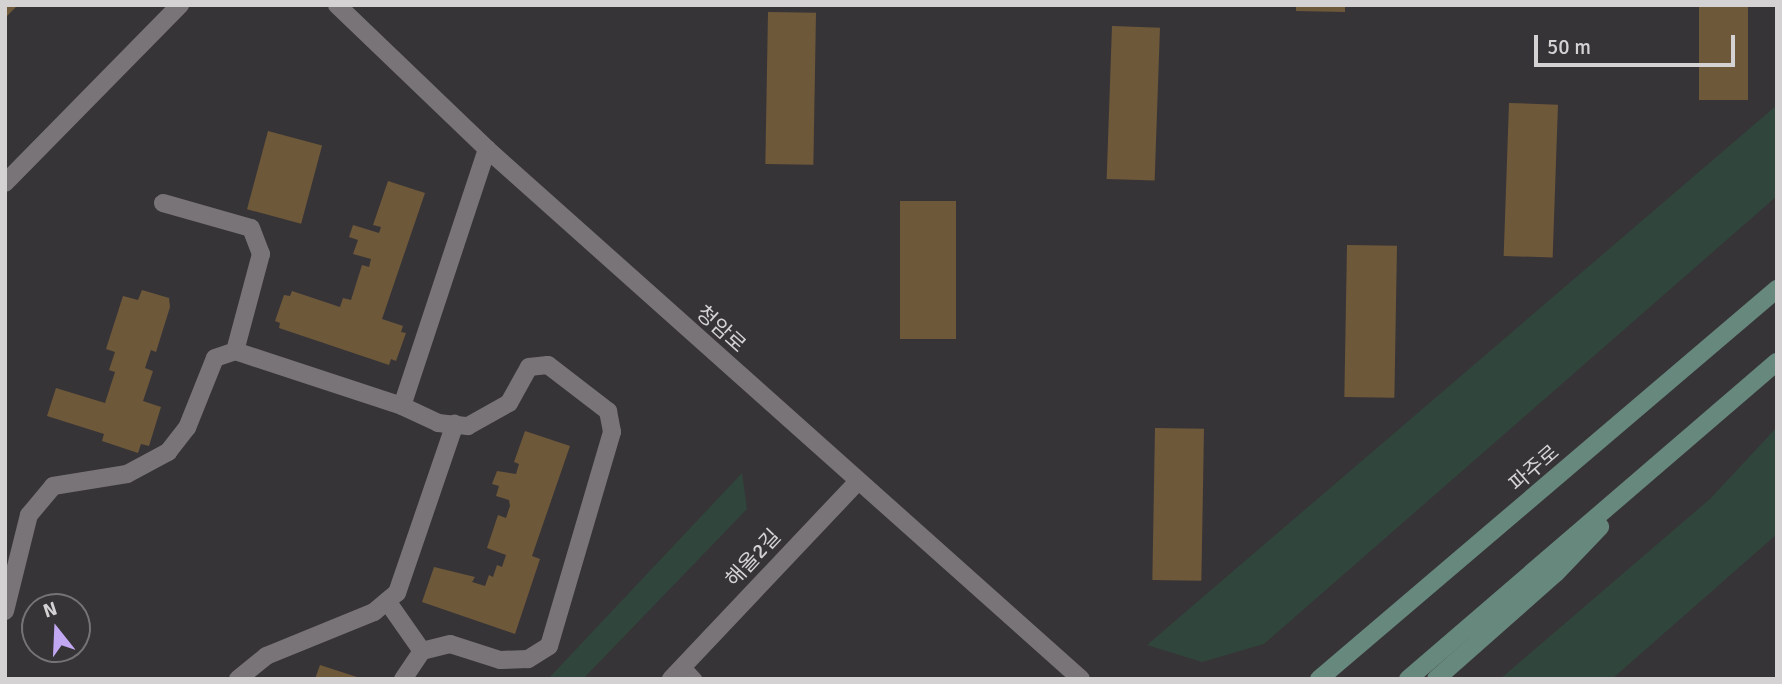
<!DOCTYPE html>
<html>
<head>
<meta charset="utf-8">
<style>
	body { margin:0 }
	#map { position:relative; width:1782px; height:684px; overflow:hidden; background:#373437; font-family:Signika,"Noto Sans KR",sans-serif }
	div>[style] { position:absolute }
	.green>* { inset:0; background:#30453b }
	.building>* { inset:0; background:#6e583a; transform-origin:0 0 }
	.service>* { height:14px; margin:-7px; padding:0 7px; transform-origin:7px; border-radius:7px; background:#797478 }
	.pedestrian>* { height:18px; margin:-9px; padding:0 9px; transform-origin:9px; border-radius:9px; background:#797478 }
	.minor>* { height:18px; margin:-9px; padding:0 9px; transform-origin:9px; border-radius:9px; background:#797478 }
	.tertiary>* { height:18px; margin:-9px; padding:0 9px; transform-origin:9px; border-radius:9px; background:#797478 }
	.secondary>* { height:18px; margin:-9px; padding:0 9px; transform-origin:9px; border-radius:9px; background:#67887d }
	span { translate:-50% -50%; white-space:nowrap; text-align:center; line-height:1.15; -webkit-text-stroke:5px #373437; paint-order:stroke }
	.street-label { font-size:21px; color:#d5d2d4 }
	.frame { position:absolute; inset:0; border:7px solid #d5d2d4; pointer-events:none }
	.north { position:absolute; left:21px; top:593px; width:70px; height:70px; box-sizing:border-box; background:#373437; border:2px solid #767376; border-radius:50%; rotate:342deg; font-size:19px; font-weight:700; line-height:28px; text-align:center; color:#d5d2d4 }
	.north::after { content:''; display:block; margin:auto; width:24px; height:32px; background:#c2a8f3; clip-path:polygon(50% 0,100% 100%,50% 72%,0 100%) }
	.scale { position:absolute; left:1534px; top:35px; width:201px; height:32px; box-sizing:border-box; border:4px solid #d5d2d4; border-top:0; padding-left:9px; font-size:21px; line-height:24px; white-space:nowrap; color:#d5d2d4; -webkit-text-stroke:5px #373437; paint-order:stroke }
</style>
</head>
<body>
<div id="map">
	<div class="green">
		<i style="clip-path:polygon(1777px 105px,1777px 196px,1264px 644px,1202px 662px,1147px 645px)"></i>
		<i style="clip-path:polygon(1777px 427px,1777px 534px,1612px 679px,1500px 679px,1711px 498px)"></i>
		<i style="clip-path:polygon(742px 473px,747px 509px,583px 679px,548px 679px)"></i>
	</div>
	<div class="building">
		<i style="clip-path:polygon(5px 5px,18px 5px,5px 18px)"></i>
		<i style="clip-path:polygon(1296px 5px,1345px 5px,1345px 12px,1296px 11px)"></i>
		<i style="left:1699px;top:5px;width:49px;height:95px"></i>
		<i style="left:768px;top:12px;width:48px;height:152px;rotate:1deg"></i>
		<i style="left:1112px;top:26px;width:48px;height:153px;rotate:2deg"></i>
		<i style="left:1509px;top:103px;width:49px;height:153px;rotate:2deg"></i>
		<i style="left:268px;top:131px;width:56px;height:81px;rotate:15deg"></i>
		<i style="clip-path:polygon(388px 181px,425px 193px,382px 319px,403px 326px,401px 332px,406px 333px,396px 361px,391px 359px,389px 365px,279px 328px,280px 323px,275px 321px,284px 295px,290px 296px,292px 291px,340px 307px,343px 298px,351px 300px,362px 265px,369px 267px,371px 259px,353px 254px,358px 240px,349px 237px,353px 225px,379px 233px,381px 227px,373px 225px)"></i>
		<i style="left:900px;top:201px;width:56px;height:138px"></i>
		<i style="left:1347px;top:245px;width:50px;height:152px;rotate:1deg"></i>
		<i style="clip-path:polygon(142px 290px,169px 298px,170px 307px,156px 352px,151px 350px,145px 368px,153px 371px,143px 401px,161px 407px,149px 446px,141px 444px,138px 453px,102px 441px,104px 434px,47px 416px,56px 388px,105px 403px,115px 372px,109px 370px,115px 352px,106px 349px,123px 296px,138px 300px)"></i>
		<i style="left:1155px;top:428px;width:49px;height:152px;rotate:1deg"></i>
		<i style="clip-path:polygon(525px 431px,570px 446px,532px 556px,540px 559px,515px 634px,422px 602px,434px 567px,475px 577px,472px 582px,485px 586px,489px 575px,493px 577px,497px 565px,502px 567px,506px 555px,487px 548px,498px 515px,506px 518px,510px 506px,509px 500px,496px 496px,499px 486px,492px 484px,497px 471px,516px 474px,519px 464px,514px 462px)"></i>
		<i style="clip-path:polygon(320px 665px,360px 678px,360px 679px,315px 679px)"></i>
	</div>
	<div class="service">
		<i style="left:683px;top:666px;width:18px;rotate:47deg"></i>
	</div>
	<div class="pedestrian">
		<i style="left:5px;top:183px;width:250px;rotate:-45.5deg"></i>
		<i style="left:163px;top:203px;width:91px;rotate:15.9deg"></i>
		<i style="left:251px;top:228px;width:28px;rotate:69deg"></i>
		<i style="left:261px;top:254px;width:100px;rotate:105deg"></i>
		<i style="left:402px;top:406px;width:271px;rotate:-71.7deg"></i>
		<i style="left:387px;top:601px;width:61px;rotate:55deg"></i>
		<i style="left:5px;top:611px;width:99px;rotate:-76deg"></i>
		<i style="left:29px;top:515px;width:38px;rotate:-50deg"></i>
		<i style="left:53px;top:486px;width:75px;rotate:-9.2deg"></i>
		<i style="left:127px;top:474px;width:47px;rotate:-28.2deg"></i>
		<i style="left:168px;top:452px;width:31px;rotate:-52deg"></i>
		<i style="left:187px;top:428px;width:75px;rotate:-68.2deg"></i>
		<i style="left:215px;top:358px;width:21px;rotate:-19deg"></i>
		<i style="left:235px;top:351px;width:176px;rotate:18.2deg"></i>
		<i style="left:402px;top:406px;width:40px;rotate:25deg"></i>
		<i style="left:438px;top:423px;width:30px;rotate:6deg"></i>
		<i style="left:468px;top:426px;width:47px;rotate:-29.3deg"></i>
		<i style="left:509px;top:403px;width:41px;rotate:-60.9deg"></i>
		<i style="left:529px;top:367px;width:19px;rotate:-6deg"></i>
		<i style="left:548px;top:365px;width:76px;rotate:37.5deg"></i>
		<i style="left:608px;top:411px;width:21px;rotate:79deg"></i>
		<i style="left:612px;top:432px;width:223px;rotate:106.4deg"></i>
		<i style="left:549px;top:646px;width:25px;rotate:148deg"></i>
		<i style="left:528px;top:659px;width:28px;rotate:178deg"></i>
		<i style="left:500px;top:660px;width:52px;rotate:-162.3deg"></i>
		<i style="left:450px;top:644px;width:29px;rotate:166deg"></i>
		<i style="left:422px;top:651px;width:34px;rotate:124deg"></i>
		<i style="left:238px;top:679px;width:36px;rotate:-39deg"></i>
		<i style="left:266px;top:656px;width:117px;rotate:-22.2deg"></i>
		<i style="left:374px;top:612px;width:30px;rotate:-40deg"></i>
		<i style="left:397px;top:593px;width:179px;rotate:-71.1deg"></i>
	</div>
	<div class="minor">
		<i style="left:671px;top:679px;width:271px;rotate:-46.6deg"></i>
	</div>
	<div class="tertiary">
		<i style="left:337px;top:5px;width:208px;rotate:43.8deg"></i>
		<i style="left:487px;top:149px;width:796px;rotate:41.74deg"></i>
	</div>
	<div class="secondary">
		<i style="left:1319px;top:679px;width:602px;rotate:-40.42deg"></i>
		<i style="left:1408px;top:679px;width:486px;rotate:-40.7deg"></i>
		<i style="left:1436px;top:679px;width:160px;rotate:-41.5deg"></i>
		<i style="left:1556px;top:573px;width:64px;rotate:-46.3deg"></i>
	</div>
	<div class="street-label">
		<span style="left:721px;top:329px;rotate:42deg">청암로</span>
		<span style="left:1534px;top:468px;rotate:-41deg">파주로</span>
		<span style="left:753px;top:558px;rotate:-47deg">해올2길</span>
	</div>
	<div class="frame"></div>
	<div class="north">N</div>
	<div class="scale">50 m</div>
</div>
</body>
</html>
